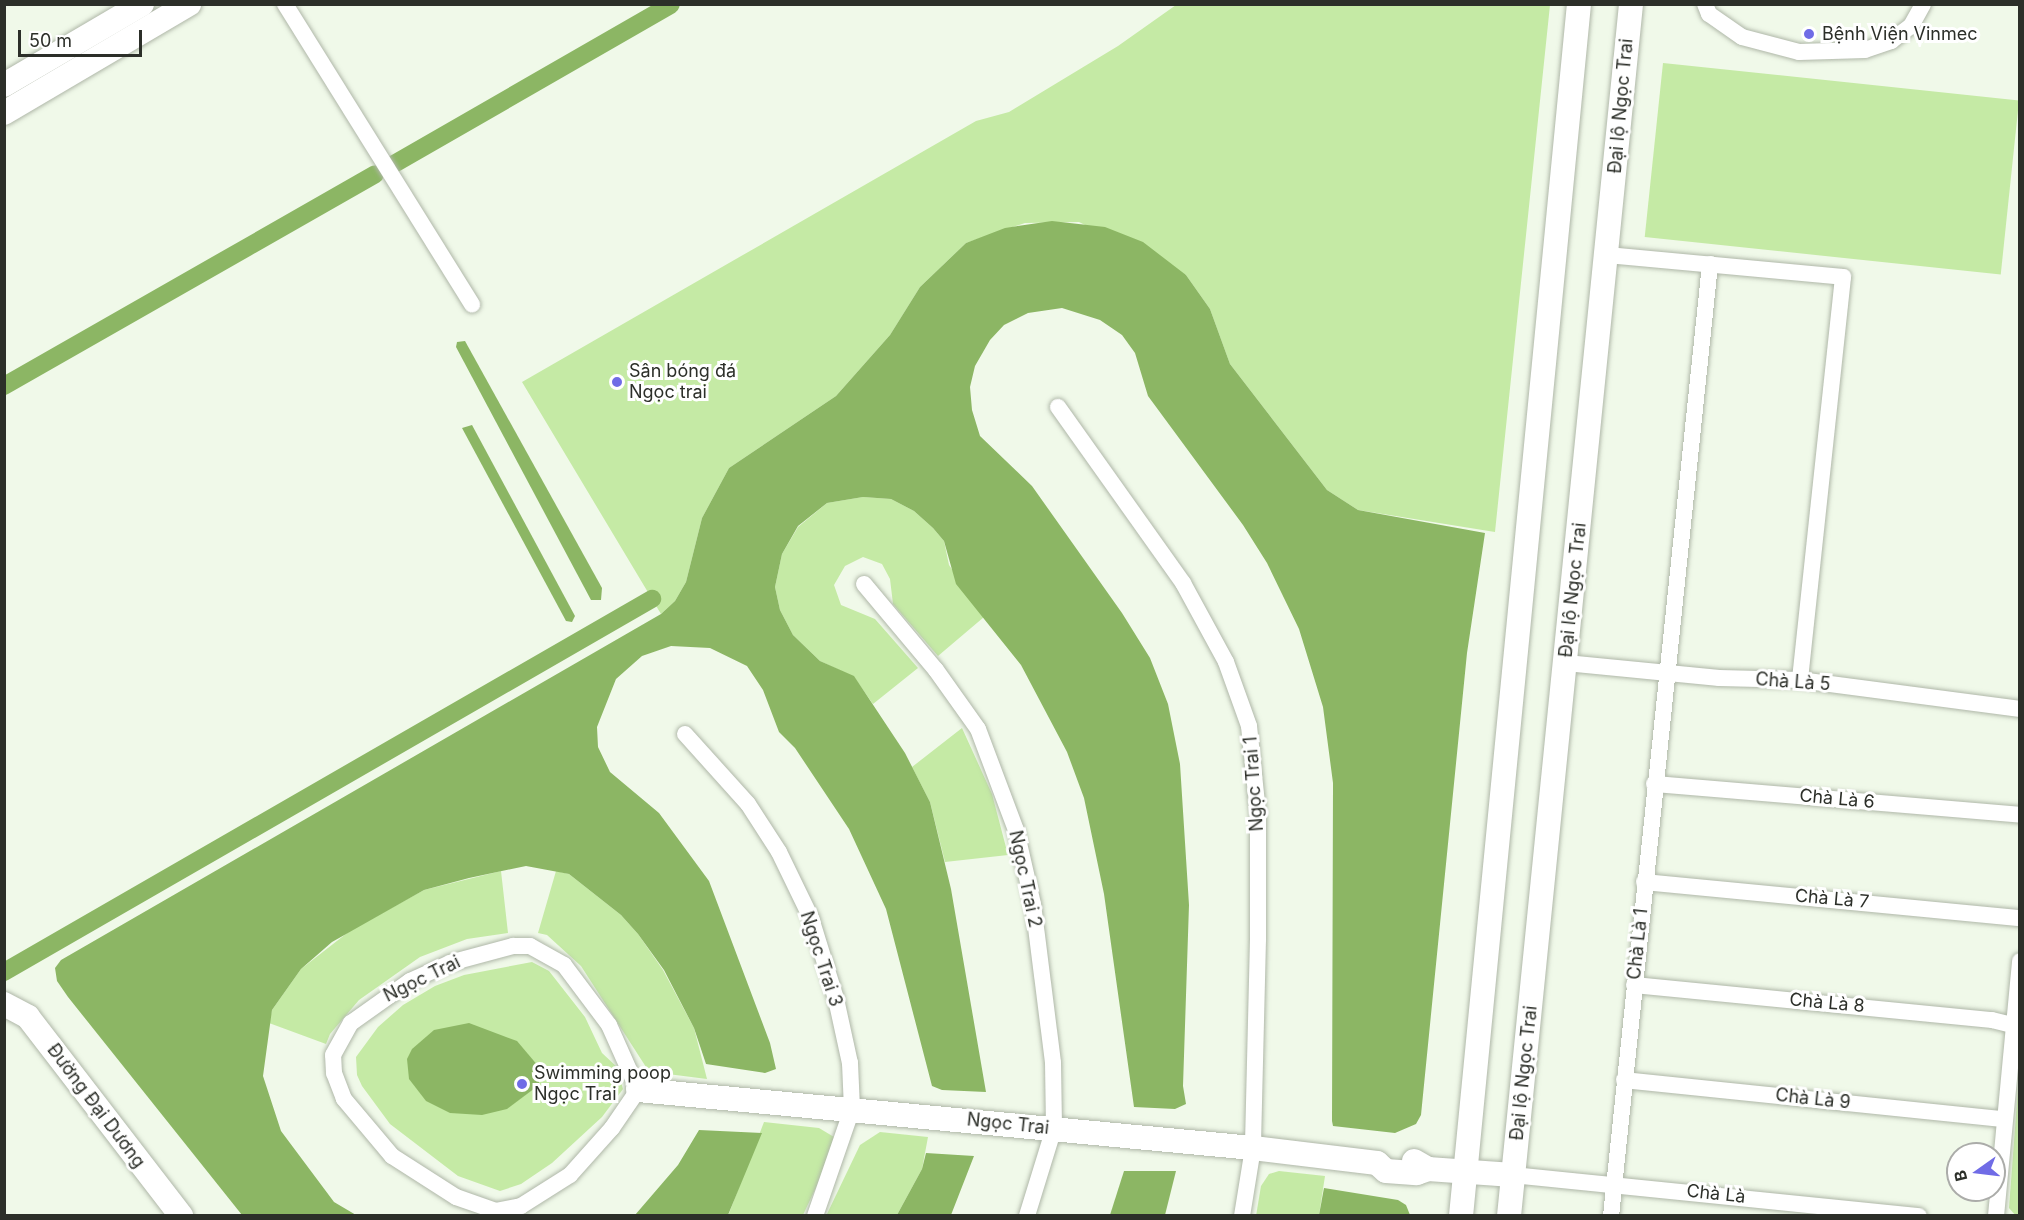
<!DOCTYPE html>
<html>
<head>
<meta charset="utf-8">
<style>
	body { margin:0 }
	#map { position:relative; width:2024px; height:1220px; overflow:hidden; background:#f0f9e9; font-family:Inter,sans-serif }
	div>[style] { position:absolute }
	.green>* { inset:0; background:#c5eaa5; transform-origin:0 0 }
	.water>* { inset:0; background:#8cb664 }
	.canal>* { height:18px; margin:-9px; padding:0 9px; transform-origin:9px; border-radius:9px; background:#8cb664 }
	.roads { filter:drop-shadow(0 0 2px #afb7a8) drop-shadow(0 0 2px #afb7a8) }
	.street>* { height:16px; margin:-8px; padding:0 8px; transform-origin:8px; border-radius:8px; background:#fff }
	.secondary>* { height:24px; margin:-12px; padding:0 12px; transform-origin:12px; border-radius:12px; background:#fff }
	.dots>* { width:16px; height:16px; translate:-50% -50%; box-sizing:border-box; border:3px solid #fff; border-radius:50% }
	span { translate:-50% -50%; white-space:nowrap; text-align:center; line-height:1.15; -webkit-text-stroke:6px #fff; paint-order:stroke }
	.poi-label { font-size:18px; color:#2c2f29 }
	.left { translate:0 -50%; text-align:left }
	.street-label { font-size:18px; color:#2c2f29 }
	.frame { position:absolute; inset:0; border:6px solid #2c2f29; pointer-events:none }
	.north { position:absolute; left:1946px; top:1142px; width:60px; height:60px; box-sizing:border-box; background:#fff; border:2px solid #abaca9; border-radius:50%; rotate:256deg; font-size:16px; font-weight:700; line-height:24px; text-align:center; color:#2c2f29 }
	.north::after { content:''; display:block; margin:auto; width:21px; height:27px; background:#706ce6; clip-path:polygon(50% 0,100% 100%,50% 72%,0 100%) }
	.scale { position:absolute; left:18px; top:30px; width:124px; height:27px; box-sizing:border-box; border:3px solid #2c2f29; border-top:0; padding-left:8px; font-size:18px; line-height:21px; white-space:nowrap; color:#2c2f29; -webkit-text-stroke:4px #fff; paint-order:stroke }
</style>
</head>
<body>
<div id="map">
	<div class="green">
		<i style="clip-path:polygon(1176px 5px,1550px 5px,1495px 532px,1358px 510px,1327px 490px,1230px 364px,1210px 309px,1186px 275px,1079px 222px,1025px 223px,966px 243px,920px 287px,890px 335px,836px 396px,729px 468px,702px 518px,686px 582px,675px 601px,661px 614px,522px 382px,976px 121px,1009px 112px,1118px 46px)"></i>
		<i style="left:1663px;top:63px;width:358px;height:175px;rotate:6deg"></i>
		<i style="clip-path:polygon(863px 497px,891px 499px,914px 511px,933px 528px,944px 541px,949px 565px,984px 617px,938px 656px,893px 604px,890px 579px,882px 564px,863px 557px,845px 566px,834px 585px,841px 605px,875px 619px,918px 668px,873px 704px,854px 677px,820px 661px,793px 635px,780px 610px,775px 587px,782px 554px,798px 527px,827px 503px)"></i>
		<i style="clip-path:polygon(962px 728px,992px 794px,1008px 855px,945px 862px,930px 802px,912px 767px)"></i>
		<i style="clip-path:polygon(501px 871px,508px 933px,467px 939px,420px 957px,359px 1000px,330px 1034px,326px 1044px,269px 1023px,272px 1010px,301px 969px,351px 930px,424px 890px)"></i>
		<i style="clip-path:polygon(556px 871px,569px 874px,621px 915px,638px 934px,663px 970px,694px 1028px,707px 1079px,652px 1072px,646px 1067px,581px 966px,547px 935px,538px 933px)"></i>
		<i style="clip-path:polygon(532px 962px,549px 971px,585px 1017px,602px 1053px,617px 1067px,623px 1089px,602px 1117px,552px 1163px,521px 1184px,500px 1191px,458px 1176px,390px 1124px,362px 1086px,357px 1075px,356px 1057px,378px 1027px,403px 1005px,435px 986px,464px 975px)"></i>
		<i style="clip-path:polygon(2019px 1075px,2020px 1215px,2016px 1216px,2009px 1208px)"></i>
		<i style="clip-path:polygon(764px 1122px,819px 1128px,834px 1137px,836px 1145px,803px 1215px,728px 1216px)"></i>
		<i style="clip-path:polygon(880px 1132px,928px 1137px,922px 1169px,897px 1215px,826px 1216px,860px 1145px)"></i>
		<i style="clip-path:polygon(1279px 1171px,1325px 1176px,1319px 1215px,1256px 1216px,1261px 1186px,1269px 1174px)"></i>
	</div>
	<div class="water">
		<i style="clip-path:polygon(1052px 221px,1105px 227px,1143px 242px,1186px 275px,1210px 309px,1230px 364px,1327px 490px,1358px 510px,1485px 533px,1467px 653px,1421px 1115px,1416px 1124px,1395px 1133px,1333px 1126px,1332px 1121px,1333px 783px,1323px 707px,1299px 629px,1267px 563px,1243px 525px,1148px 396px,1135px 353px,1122px 335px,1100px 320px,1062px 308px,1028px 313px,1004px 325px,990px 340px,975px 366px,970px 387px,972px 410px,980px 436px,1032px 486px,1122px 613px,1150px 658px,1168px 704px,1180px 764px,1189px 905px,1183px 1086px,1186px 1104px,1175px 1109px,1134px 1107px,1104px 894px,1084px 798px,1067px 752px,1021px 665px,956px 584px,944px 541px,933px 528px,914px 511px,891px 499px,863px 497px,827px 503px,798px 526px,782px 554px,775px 587px,780px 610px,793px 635px,820px 661px,854px 676px,905px 753px,930px 802px,951px 889px,986px 1092px,942px 1090px,932px 1086px,886px 909px,849px 829px,795px 748px,779px 732px,763px 690px,747px 666px,710px 648px,671px 646px,642px 656px,616px 679px,597px 727px,598px 747px,610px 772px,659px 813px,709px 881px,770px 1043px,776px 1069px,765px 1073px,706px 1064px,694px 1028px,664px 970px,638px 934px,621px 915px,569px 874px,526px 866px,469px 878px,424px 890px,332px 942px,301px 969px,272px 1010px,263px 1076px,281px 1131px,334px 1202px,356px 1215px,242px 1215px,68px 997px,57px 981px,55px 968px,61px 960px,661px 614px,675px 601px,686px 582px,702px 518px,729px 468px,836px 396px,890px 335px,920px 287px,966px 243px,1005px 228px)"></i>
		<i style="clip-path:polygon(465px 341px,602px 588px,601px 600px,591px 600px,456px 347px,457px 342px)"></i>
		<i style="clip-path:polygon(472px 425px,575px 616px,572px 622px,566px 621px,462px 428px)"></i>
		<i style="clip-path:polygon(469px 1023px,517px 1041px,539px 1067px,539px 1085px,507px 1109px,482px 1115px,450px 1113px,426px 1101px,409px 1079px,407px 1059px,412px 1049px,434px 1030px)"></i>
		<i style="clip-path:polygon(699px 1130px,762px 1133px,728px 1215px,635px 1215px,678px 1165px)"></i>
		<i style="clip-path:polygon(926px 1153px,974px 1156px,951px 1215px,897px 1215px,922px 1169px)"></i>
		<i style="clip-path:polygon(1124px 1171px,1176px 1171px,1165px 1215px,1110px 1215px)"></i>
		<i style="clip-path:polygon(1324px 1188px,1398px 1200px,1406px 1205px,1410px 1215px,1319px 1215px)"></i>
	</div>
	<div class="canal">
		<i style="left:394px;top:164px;width:319px;rotate:-29.9deg"></i>
		<i style="left:4px;top:386px;width:427px;rotate:-29.7deg"></i>
		<i style="left:4px;top:972px;width:748px;rotate:-29.93deg"></i>
	</div>
	<div class="roads">
		<div class="street">
			<i style="left:285px;top:4px;width:354px;rotate:58.1deg"></i>
			<i style="left:1705px;top:4px;width:11px;rotate:68deg"></i>
			<i style="left:1709px;top:14px;width:40px;rotate:34.9deg"></i>
			<i style="left:1742px;top:37px;width:59px;rotate:14.7deg"></i>
			<i style="left:1799px;top:52px;width:66px;rotate:-1.7deg"></i>
			<i style="left:1865px;top:50px;width:28px;rotate:-19deg"></i>
			<i style="left:1891px;top:41px;width:25px;rotate:-37deg"></i>
			<i style="left:1911px;top:26px;width:25px;rotate:-61deg"></i>
			<i style="left:1607px;top:255px;width:237px;rotate:5.3deg"></i>
			<i style="left:1843px;top:277px;width:405px;rotate:96.1deg"></i>
			<i style="left:1058px;top:407px;width:216px;rotate:54.6deg"></i>
			<i style="left:1183px;top:583px;width:90px;rotate:61.4deg"></i>
			<i style="left:1226px;top:662px;width:68px;rotate:70.2deg"></i>
			<i style="left:1249px;top:726px;width:87px;rotate:84.1deg"></i>
			<i style="left:1258px;top:813px;width:126px;rotate:90deg"></i>
			<i style="left:1258px;top:939px;width:209px;rotate:91.4deg"></i>
			<i style="left:1253px;top:1148px;width:69px;rotate:99.2deg"></i>
			<i style="left:864px;top:584px;width:112px;rotate:50.1deg"></i>
			<i style="left:936px;top:670px;width:72px;rotate:54.6deg"></i>
			<i style="left:978px;top:729px;width:108px;rotate:69.4deg"></i>
			<i style="left:1016px;top:830px;width:76px;rotate:77.1deg"></i>
			<i style="left:1033px;top:904px;width:160px;rotate:82.8deg"></i>
			<i style="left:1053px;top:1063px;width:65px;rotate:89.1deg"></i>
			<i style="left:1054px;top:1128px;width:92px;rotate:107.1deg"></i>
			<i style="left:1566px;top:663px;width:154px;rotate:5.6deg"></i>
			<i style="left:1719px;top:678px;width:81px;rotate:1.4deg"></i>
			<i style="left:1800px;top:680px;width:222px;rotate:7.5deg"></i>
			<i style="left:685px;top:734px;width:94px;rotate:48deg"></i>
			<i style="left:748px;top:804px;width:57px;rotate:57.1deg"></i>
			<i style="left:779px;top:852px;width:73px;rotate:64.1deg"></i>
			<i style="left:811px;top:918px;width:85px;rotate:72.8deg"></i>
			<i style="left:836px;top:999px;width:66px;rotate:77.7deg"></i>
			<i style="left:850px;top:1063px;width:46px;rotate:87.5deg"></i>
			<i style="left:852px;top:1109px;width:113px;rotate:109.1deg"></i>
			<i style="left:1654px;top:784px;width:367px;rotate:4.8deg"></i>
			<i style="left:1644px;top:882px;width:378px;rotate:5.5deg"></i>
			<i style="left:513px;top:946px;width:17px"></i>
			<i style="left:530px;top:946px;width:39px;rotate:29deg"></i>
			<i style="left:564px;top:965px;width:75px;rotate:53.1deg"></i>
			<i style="left:609px;top:1025px;width:71px;rotate:66deg"></i>
			<i style="left:638px;top:1090px;width:46px;rotate:124.4deg"></i>
			<i style="left:612px;top:1128px;width:63px;rotate:131.8deg"></i>
			<i style="left:570px;top:1175px;width:58px;rotate:147.7deg"></i>
			<i style="left:521px;top:1206px;width:25px;rotate:169deg"></i>
			<i style="left:496px;top:1211px;width:42px;rotate:-160.7deg"></i>
			<i style="left:456px;top:1197px;width:76px;rotate:-147.4deg"></i>
			<i style="left:392px;top:1156px;width:75px;rotate:-130.1deg"></i>
			<i style="left:344px;top:1099px;width:28px;rotate:-111deg"></i>
			<i style="left:334px;top:1073px;width:18px;rotate:-93deg"></i>
			<i style="left:333px;top:1055px;width:37px;rotate:-61deg"></i>
			<i style="left:351px;top:1023px;width:72px;rotate:-35.4deg"></i>
			<i style="left:410px;top:981px;width:44px;rotate:-24.2deg"></i>
			<i style="left:450px;top:963px;width:65px;rotate:-15.1deg"></i>
			<i style="left:1634px;top:985px;width:360px;rotate:5.6deg"></i>
			<i style="left:1992px;top:1020px;width:29px;rotate:14deg"></i>
			<i style="left:1624px;top:1080px;width:380px;rotate:5.9deg"></i>
			<i style="left:1513px;top:1175px;width:408px;rotate:5.8deg"></i>
			<i style="left:1611px;top:1216px;width:957px;rotate:-84.06deg"></i>
			<i style="left:1996px;top:1216px;width:256px;rotate:-84.6deg"></i>
		</div>
		<div class="secondary">
			<i style="left:4px;top:85px;width:160px;rotate:-30.4deg"></i>
			<i style="left:4px;top:113px;width:215px;rotate:-30.5deg"></i>
			<i style="left:4px;top:1004px;width:27px;rotate:28deg"></i>
			<i style="left:28px;top:1017px;width:251px;rotate:52.4deg"></i>
			<i style="left:638px;top:1090px;width:618px;rotate:5.39deg"></i>
			<i style="left:1253px;top:1148px;width:125px;rotate:6.9deg"></i>
			<i style="left:1377px;top:1163px;width:12px;rotate:42deg"></i>
			<i style="left:1386px;top:1171px;width:31px;rotate:4deg"></i>
			<i style="left:1417px;top:1173px;width:12px;rotate:-20deg"></i>
			<i style="left:1414px;top:1161px;width:16px;rotate:30deg"></i>
			<i style="left:1428px;top:1169px;width:85px;rotate:4deg"></i>
			<i style="left:1461px;top:1216px;width:1218px;rotate:-84.44deg"></i>
			<i style="left:1509px;top:1216px;width:1218px;rotate:-84.25deg"></i>
		</div>
	</div>
	<div class="dots">
		<i style="left:1809px;top:34px;background:#706ce6"></i>
		<i style="left:617px;top:382px;background:#706ce6"></i>
		<i style="left:522px;top:1084px;background:#706ce6"></i>
	</div>
	<div class="poi-label">
		<span class="left" style="left:1822px;top:34px">Bệnh Viện Vinmec</span>
		<span class="left" style="left:629px;top:382px">Sân bóng đá<br>Ngọc trai</span>
		<span class="left" style="left:534px;top:1084px">Swimming poop<br>Ngọc Trai</span>
	</div>
	<div class="street-label">
		<span style="left:1621px;top:106px;rotate:-85deg">Đại lộ Ngọc Trai</span>
		<span style="left:1573px;top:590px;rotate:-84deg">Đại lộ Ngọc Trai</span>
		<span style="left:1793px;top:682px;rotate:4deg">Chà Là 5</span>
		<span style="left:1254px;top:784px;rotate:-94deg">Ngọc Trai 1</span>
		<span style="left:1837px;top:799px;rotate:5deg">Chà Là 6</span>
		<span style="left:1025px;top:879px;rotate:78deg">Ngọc Trai 2</span>
		<span style="left:1832px;top:899px;rotate:5deg">Chà Là 7</span>
		<span style="left:1638px;top:944px;rotate:-84deg">Chà Là 1</span>
		<span style="left:821px;top:959px;rotate:72deg">Ngọc Trai 3</span>
		<span style="left:422px;top:979px;rotate:-26deg">Ngọc Trai</span>
		<span style="left:1827px;top:1003px;rotate:5deg">Chà Là 8</span>
		<span style="left:1524px;top:1073px;rotate:-84deg">Đại lộ Ngọc Trai</span>
		<span style="left:1813px;top:1099px;rotate:6deg">Chà Là 9</span>
		<span style="left:96px;top:1106px;rotate:53deg">Đường Đại Dương</span>
		<span style="left:1008px;top:1124px;rotate:6deg">Ngọc Trai</span>
		<span style="left:1716px;top:1194px;rotate:6deg">Chà Là</span>
	</div>
	<div class="frame"></div>
	<div class="north">B</div>
	<div class="scale">50 m</div>
</div>
</body>
</html>
